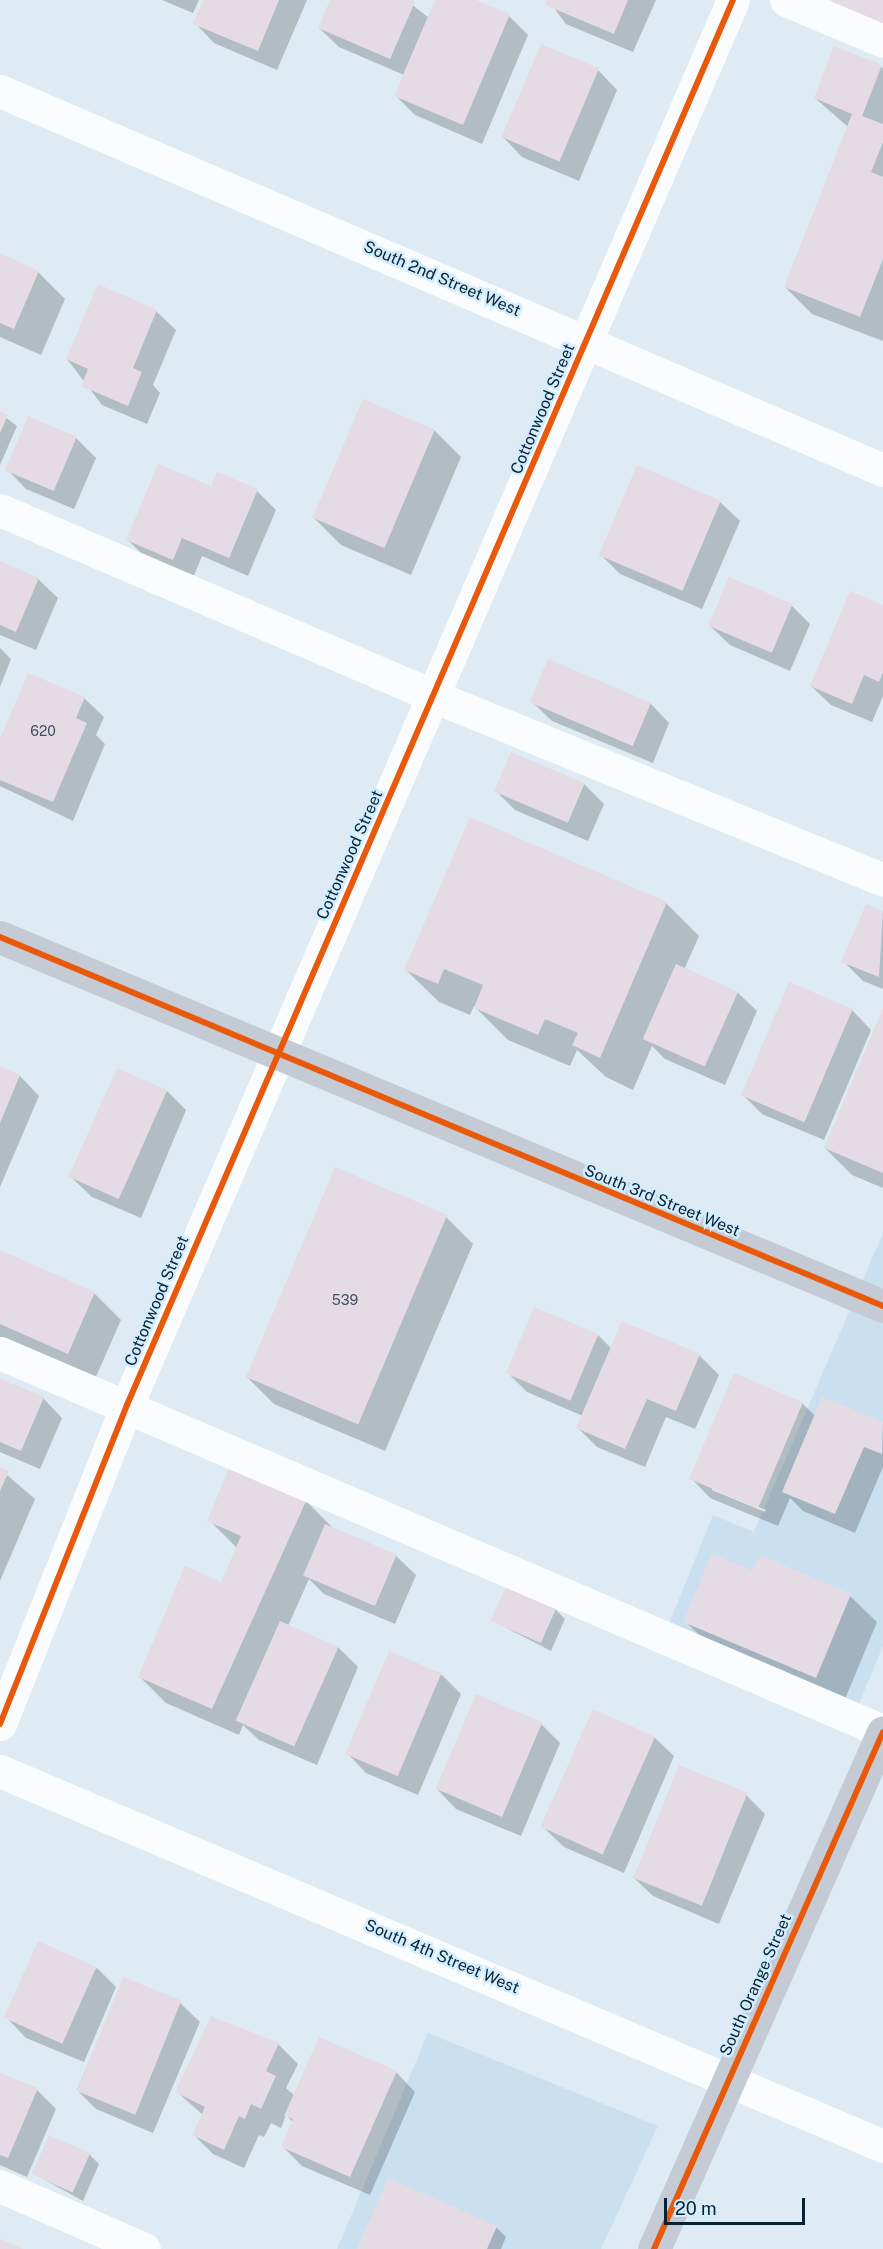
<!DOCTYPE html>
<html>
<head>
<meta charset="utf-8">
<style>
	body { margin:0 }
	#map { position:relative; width:883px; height:2249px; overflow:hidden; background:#deebf4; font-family:"Public Sans",sans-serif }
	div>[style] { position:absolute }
	.built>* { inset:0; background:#cbe0ef }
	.shadow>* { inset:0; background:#0003 }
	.building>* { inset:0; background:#e4dbe4; transform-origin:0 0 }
	.minor>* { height:33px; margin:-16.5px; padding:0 16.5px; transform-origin:16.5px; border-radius:16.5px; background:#fafcfd }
	.major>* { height:33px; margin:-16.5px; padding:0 16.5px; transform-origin:16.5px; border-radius:16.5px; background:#c5cbd4 }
	.cycleway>* { height:6px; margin:-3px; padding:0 3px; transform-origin:3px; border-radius:3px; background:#e8590c }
	span { translate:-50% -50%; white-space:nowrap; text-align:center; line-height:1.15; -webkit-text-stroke:5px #d4edfe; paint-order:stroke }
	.number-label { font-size:14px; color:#3e515e }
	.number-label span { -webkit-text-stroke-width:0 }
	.street-label { font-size:16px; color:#072332 }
	.scale { position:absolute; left:664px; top:2198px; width:141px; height:27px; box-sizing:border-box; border:3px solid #072332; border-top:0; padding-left:8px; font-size:18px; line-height:21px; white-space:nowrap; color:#072332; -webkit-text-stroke:4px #d4edfe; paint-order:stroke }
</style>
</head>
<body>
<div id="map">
	<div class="built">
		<i style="clip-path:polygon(883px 1233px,883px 1646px,853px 1718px,664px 1636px,713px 1515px,754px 1532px)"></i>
		<i style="clip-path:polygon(428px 2033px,658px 2126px,601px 2249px,337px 2249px)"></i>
	</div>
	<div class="shadow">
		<i style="clip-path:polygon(162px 0,199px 0,193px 13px)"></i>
		<i style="clip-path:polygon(205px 0,307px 0,277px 70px,214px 43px,195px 23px)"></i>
		<i style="clip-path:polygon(331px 0,406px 0,429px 18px,436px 0,472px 0,509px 16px,528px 35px,482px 144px,415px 115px,396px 96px,404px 75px,339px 47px,319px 28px)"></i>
		<i style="clip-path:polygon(548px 0,656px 0,633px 52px,566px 24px)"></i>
		<i style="clip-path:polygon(835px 48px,883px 68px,883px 341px,812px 314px,785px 287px,848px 127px,815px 98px)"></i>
		<i style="clip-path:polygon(598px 70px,617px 90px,579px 181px,522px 157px,503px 137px)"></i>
		<i style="clip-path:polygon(0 255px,38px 272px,65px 299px,41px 355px,0 337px)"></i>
		<i style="clip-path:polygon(156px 311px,176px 330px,153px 385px,160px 393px,147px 424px,102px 405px,67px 359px)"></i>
		<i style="clip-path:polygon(0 413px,17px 426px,0 465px)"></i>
		<i style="clip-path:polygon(434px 430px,461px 457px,411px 575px,341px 545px,314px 518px)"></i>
		<i style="clip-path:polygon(76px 438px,96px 458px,74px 509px,26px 489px,7px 469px)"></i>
		<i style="clip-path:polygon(257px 491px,276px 510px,248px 576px,202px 556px,193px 578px,147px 559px,127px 539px)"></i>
		<i style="clip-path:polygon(720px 502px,740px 521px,702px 609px,620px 574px,601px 555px)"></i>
		<i style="clip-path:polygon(0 563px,38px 579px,58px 598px,36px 650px,0 635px)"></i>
		<i style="clip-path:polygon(791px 605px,810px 624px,790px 671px,730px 645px,710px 626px)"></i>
		<i style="clip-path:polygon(883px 607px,883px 696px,872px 722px,831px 705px,811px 686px)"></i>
		<i style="clip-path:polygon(0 648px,11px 659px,0 687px)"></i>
		<i style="clip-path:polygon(84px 698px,104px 717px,96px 735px,105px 744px,73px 821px,0 786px,0 743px)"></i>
		<i style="clip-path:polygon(532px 702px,650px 703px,669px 723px,653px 763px,552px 721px)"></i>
		<i style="clip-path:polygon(584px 784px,604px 804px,588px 841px,515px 810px,496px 791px)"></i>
		<i style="clip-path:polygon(666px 903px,699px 936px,684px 970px,737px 992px,757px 1011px,725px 1085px,665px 1059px,652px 1046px,633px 1090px,606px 1077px,577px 1050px,570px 1066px,508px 1040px,474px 1006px,470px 1015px,439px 1002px,406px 970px)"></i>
		<i style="clip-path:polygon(867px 906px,883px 913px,883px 989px,863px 981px,843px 961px)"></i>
		<i style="clip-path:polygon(852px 1010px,871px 1030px,824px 1140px,762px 1114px,743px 1095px)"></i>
		<i style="clip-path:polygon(883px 1012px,883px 1188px,852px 1175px,825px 1148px)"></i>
		<i style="clip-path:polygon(0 1068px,20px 1076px,39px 1096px,0 1187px)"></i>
		<i style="clip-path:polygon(118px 1070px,167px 1091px,186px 1110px,141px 1218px,92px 1197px,72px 1178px)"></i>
		<i style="clip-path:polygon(335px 1169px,446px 1217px,473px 1244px,385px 1451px,274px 1404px,247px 1377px)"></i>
		<i style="clip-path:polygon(0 1252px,94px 1293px,121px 1320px,95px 1379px,0 1338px)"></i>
		<i style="clip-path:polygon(598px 1335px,612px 1349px,699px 1355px,719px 1375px,695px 1429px,666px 1417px,645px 1467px,597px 1447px,578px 1428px,583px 1416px,527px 1392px,508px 1373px)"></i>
		<i style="clip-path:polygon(0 1380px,43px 1398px,62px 1418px,40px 1469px,0 1452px)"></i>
		<i style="clip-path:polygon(evenodd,823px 1399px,883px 1424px,883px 1467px,855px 1533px,803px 1511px,790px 1498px,778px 1526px,710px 1498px,691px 1478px,802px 1403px,816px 1417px,823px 1399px,712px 1487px,766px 1510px,765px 1512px,712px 1490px,712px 1487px)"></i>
		<i style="clip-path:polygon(0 1469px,35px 1499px,0 1581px)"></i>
		<i style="clip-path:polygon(306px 1501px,333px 1528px,396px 1556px,416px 1575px,395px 1624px,324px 1594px,309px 1579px,288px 1626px,339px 1648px,358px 1667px,317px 1765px,259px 1740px,243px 1725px,239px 1735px,166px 1703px,139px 1676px,222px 1584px,237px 1548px,209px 1520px)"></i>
		<i style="clip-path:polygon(754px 1573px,850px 1596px,877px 1622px,843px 1704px,712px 1648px,685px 1621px)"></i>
		<i style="clip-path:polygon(555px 1609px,565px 1619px,551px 1651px,493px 1621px)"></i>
		<i style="clip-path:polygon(390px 1653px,442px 1675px,461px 1694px,418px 1795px,366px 1773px,347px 1753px)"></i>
		<i style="clip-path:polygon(541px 1724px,560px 1743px,521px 1836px,456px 1809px,437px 1789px)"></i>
		<i style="clip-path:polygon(654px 1737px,674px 1756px,624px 1873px,564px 1847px,544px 1828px)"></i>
		<i style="clip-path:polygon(746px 1795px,765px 1814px,719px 1924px,653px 1896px,633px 1877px)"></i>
		<i style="clip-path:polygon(97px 1968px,116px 1987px,84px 2062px,26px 2038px,7px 2018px)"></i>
		<i style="clip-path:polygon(124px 1979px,180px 2003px,200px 2022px,153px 2133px,96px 2109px,77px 2090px)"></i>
		<i style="clip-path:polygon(278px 2044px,298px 2064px,286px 2088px,295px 2096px,396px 2072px,415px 2092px,370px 2195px,302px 2166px,282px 2146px,293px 2122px,286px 2115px,281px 2128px,271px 2123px,264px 2137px,259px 2135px,244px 2168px,213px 2154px,194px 2135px,203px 2115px,177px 2092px)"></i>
		<i style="clip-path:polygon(0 2074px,37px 2090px,56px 2109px,27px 2177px,0 2165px)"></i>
		<i style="clip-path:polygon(89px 2154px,99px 2164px,83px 2201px,34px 2174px)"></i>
		<i style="clip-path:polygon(496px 2227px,506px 2237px,501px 2249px,359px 2249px)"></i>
	</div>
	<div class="building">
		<i style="clip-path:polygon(203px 0,279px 0,258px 51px,193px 24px)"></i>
		<i style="clip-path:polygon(330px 0,410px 0,415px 2px,390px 59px,318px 28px)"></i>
		<i style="clip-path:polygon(435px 0,476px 0,510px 14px,463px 125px,394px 96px)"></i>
		<i style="clip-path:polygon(547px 0,628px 0,614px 34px,545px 5px)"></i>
		<i style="clip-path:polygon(832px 0,883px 0,883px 28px,830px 6px)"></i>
		<i style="left:541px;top:44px;width:63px;height:101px;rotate:23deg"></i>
		<i style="clip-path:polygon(834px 46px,882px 65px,862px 116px,883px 124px,883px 142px,871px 172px,883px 177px,883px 259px,860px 317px,784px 287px,852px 114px,814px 98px)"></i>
		<i style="clip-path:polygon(0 253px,39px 271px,14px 329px,0 323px)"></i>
		<i style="clip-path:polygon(98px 284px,157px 310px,133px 368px,142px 372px,128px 406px,81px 386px,88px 369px,66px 359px)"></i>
		<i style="left:363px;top:399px;width:78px;height:129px;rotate:23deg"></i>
		<i style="clip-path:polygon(0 411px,8px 415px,0 433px)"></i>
		<i style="left:28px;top:416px;width:53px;height:59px;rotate:23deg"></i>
		<i style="clip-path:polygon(158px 464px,211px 486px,217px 472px,258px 489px,229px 558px,182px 538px,173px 560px,126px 540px)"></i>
		<i style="left:637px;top:465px;width:91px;height:98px;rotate:23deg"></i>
		<i style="clip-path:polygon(0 561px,39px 578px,16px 632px,0 625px)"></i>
		<i style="left:729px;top:577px;width:69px;height:53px;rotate:23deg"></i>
		<i style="clip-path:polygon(850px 591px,883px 605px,883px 673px,879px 682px,864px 675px,852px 704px,810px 686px)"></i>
		<i style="left:548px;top:659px;width:112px;height:47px;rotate:23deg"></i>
		<i style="clip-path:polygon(28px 673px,85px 697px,76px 718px,87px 723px,53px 802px,0 780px,0 739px)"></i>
		<i style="left:511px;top:752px;width:80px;height:43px;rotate:23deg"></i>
		<i style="clip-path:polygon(470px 817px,667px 902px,600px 1058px,572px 1045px,578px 1033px,545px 1019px,538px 1035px,474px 1008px,483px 985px,444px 969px,438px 984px,404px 970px)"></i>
		<i style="clip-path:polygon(866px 904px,883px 911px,879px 977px,841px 962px)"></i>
		<i style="left:676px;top:964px;width:68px;height:82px;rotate:24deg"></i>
		<i style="left:789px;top:982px;width:69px;height:123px;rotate:23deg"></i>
		<i style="clip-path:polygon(883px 1008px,883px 1173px,824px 1148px)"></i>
		<i style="clip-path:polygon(0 1066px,20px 1075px,0 1123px)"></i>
		<i style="left:117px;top:1068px;width:55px;height:119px;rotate:24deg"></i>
		<i style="left:335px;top:1167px;width:122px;height:228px;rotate:23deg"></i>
		<i style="clip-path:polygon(0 1250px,95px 1292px,68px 1354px,0 1324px)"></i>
		<i style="left:534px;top:1307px;width:70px;height:72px;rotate:23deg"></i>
		<i style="clip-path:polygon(622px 1321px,700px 1354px,676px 1411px,647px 1399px,625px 1449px,576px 1428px)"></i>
		<i style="left:734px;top:1373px;width:75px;height:115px;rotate:23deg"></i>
		<i style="clip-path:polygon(0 1378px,44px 1397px,21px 1451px,0 1442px)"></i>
		<i style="clip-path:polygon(822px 1397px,883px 1422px,882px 1454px,864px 1447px,835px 1514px,782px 1492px)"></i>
		<i style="clip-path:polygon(230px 1466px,307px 1499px,212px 1709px,138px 1677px,185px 1566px,221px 1582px,241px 1536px,207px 1521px)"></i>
		<i style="clip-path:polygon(0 1467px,9px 1471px,0 1491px)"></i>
		<i style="left:325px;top:1524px;width:78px;height:56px;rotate:23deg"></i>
		<i style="clip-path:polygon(712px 1554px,753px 1571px,760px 1555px,851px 1594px,816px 1678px,683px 1622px)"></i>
		<i style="left:506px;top:1586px;width:55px;height:38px;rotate:24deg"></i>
		<i style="left:280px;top:1621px;width:64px;height:109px;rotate:24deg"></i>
		<i style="left:389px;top:1651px;width:57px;height:112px;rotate:23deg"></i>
		<i style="left:476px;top:1694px;width:72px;height:103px;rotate:23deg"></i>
		<i style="left:593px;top:1709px;width:68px;height:129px;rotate:24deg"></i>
		<i style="left:679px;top:1765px;width:74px;height:122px;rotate:22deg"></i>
		<i style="left:38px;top:1941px;width:64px;height:84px;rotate:24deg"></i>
		<i style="left:123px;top:1977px;width:63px;height:123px;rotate:22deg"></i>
		<i style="clip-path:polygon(211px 2016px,279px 2043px,266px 2071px,276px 2076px,261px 2109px,251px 2104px,245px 2119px,239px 2116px,224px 2150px,192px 2135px,205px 2107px,175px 2092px)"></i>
		<i style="clip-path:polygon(319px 2037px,397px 2071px,350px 2177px,281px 2147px,293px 2119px,284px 2116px)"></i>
		<i style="clip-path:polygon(0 2073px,38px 2088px,8px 2158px,0 2155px)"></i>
		<i style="left:49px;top:2135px;width:45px;height:43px;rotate:24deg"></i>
		<i style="clip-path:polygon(388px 2178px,497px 2226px,487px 2249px,357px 2249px)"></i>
		<i style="clip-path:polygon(0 2239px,23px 2249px,0 2249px)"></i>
	</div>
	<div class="minor">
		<i style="left:786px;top:0;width:105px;rotate:22.9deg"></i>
		<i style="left:0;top:91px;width:961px;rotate:23.23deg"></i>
		<i style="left:0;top:510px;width:471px;rotate:23.2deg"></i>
		<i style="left:433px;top:696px;width:486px;rotate:22.2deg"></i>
		<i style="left:0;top:1353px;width:961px;rotate:23.18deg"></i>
		<i style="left:0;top:1724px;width:343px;rotate:-68.3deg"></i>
		<i style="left:127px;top:1405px;width:1530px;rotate:-66.67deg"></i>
		<i style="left:0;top:1771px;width:959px;rotate:23.01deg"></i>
		<i style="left:0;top:2186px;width:157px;rotate:23.6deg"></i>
	</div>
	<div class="major">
		<i style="left:0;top:937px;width:957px;rotate:22.68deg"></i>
		<i style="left:654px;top:2249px;width:565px;rotate:-66.11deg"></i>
	</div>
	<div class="cycleway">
		<i style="left:0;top:937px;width:957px;rotate:22.68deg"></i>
		<i style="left:0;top:1724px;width:343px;rotate:-68.3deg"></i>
		<i style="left:127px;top:1405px;width:1530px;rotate:-66.67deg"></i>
		<i style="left:654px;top:2249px;width:565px;rotate:-66.11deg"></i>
	</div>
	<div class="number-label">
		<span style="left:43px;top:731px">620</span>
		<span style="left:345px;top:1300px">539</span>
	</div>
	<div class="street-label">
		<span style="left:442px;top:279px;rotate:23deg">South 2nd Street West</span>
		<span style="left:543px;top:409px;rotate:-67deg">Cottonwood Street</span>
		<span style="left:350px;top:855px;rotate:-66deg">Cottonwood Street</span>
		<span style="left:662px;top:1201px;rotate:22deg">South 3rd Street West</span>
		<span style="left:157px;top:1301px;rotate:-67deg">Cottonwood Street</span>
		<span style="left:442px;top:1957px;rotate:23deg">South 4th Street West</span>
		<span style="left:756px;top:1985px;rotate:-66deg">South Orange Street</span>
	</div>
	<div class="scale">20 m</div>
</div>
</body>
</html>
